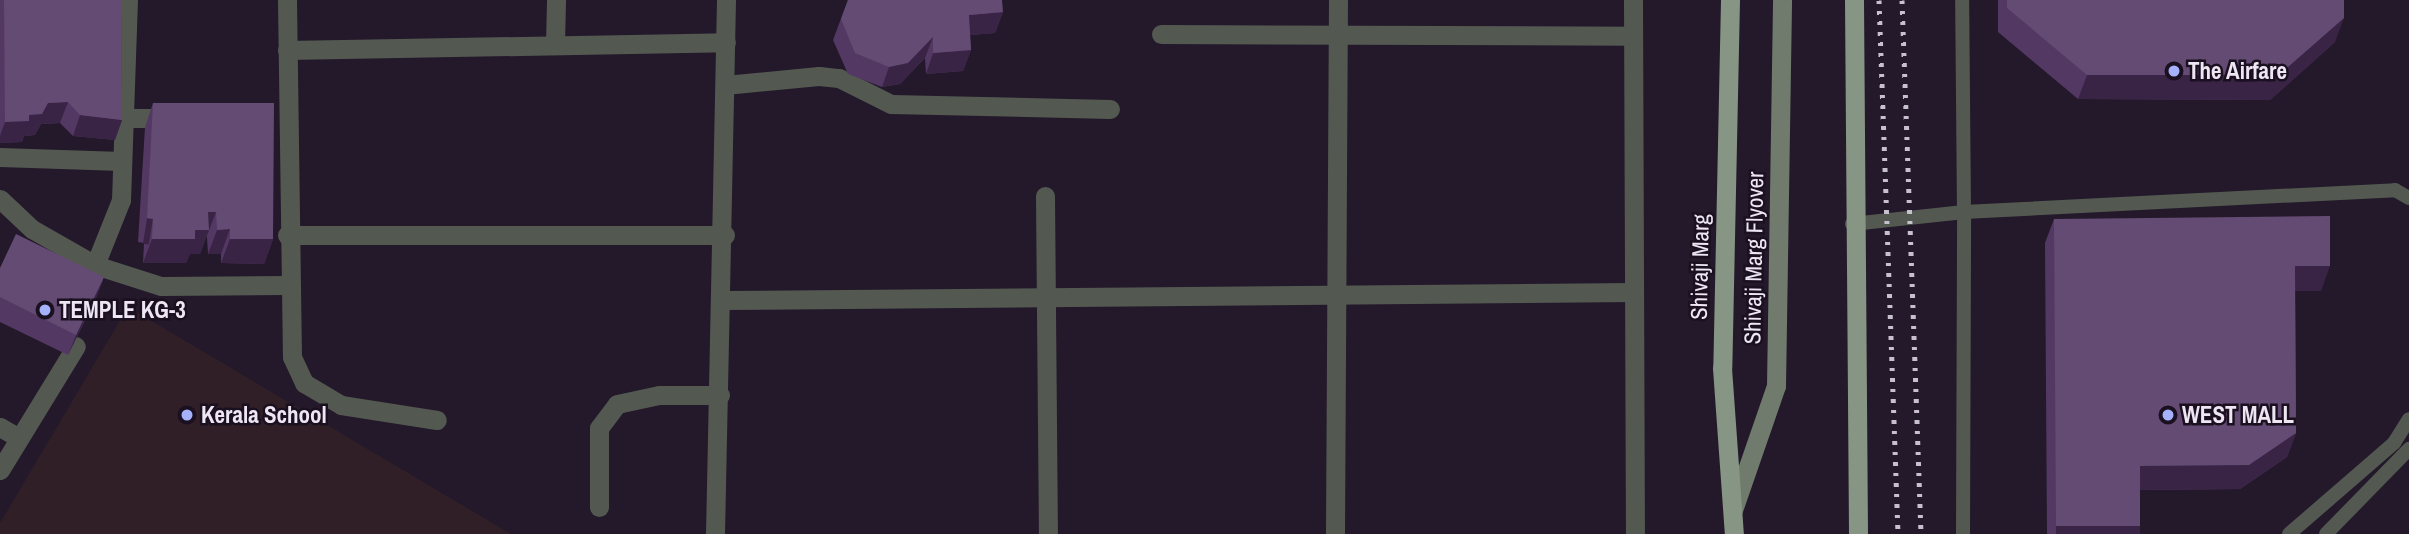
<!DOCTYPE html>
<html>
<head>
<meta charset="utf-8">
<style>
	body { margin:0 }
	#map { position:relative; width:2409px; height:534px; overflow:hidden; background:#23192a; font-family:"Archivo Narrow",sans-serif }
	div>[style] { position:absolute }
	.education>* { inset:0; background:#311f27 }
	.service>* { height:14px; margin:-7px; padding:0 7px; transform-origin:7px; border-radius:7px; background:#535951 }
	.minor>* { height:19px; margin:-9.5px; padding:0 9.5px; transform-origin:9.5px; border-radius:9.5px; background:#535951 }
	.secondary>* { height:19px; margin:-9.5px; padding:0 9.5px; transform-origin:9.5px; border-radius:9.5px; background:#707b6e }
	.primary>* { height:19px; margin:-9.5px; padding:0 9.5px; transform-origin:9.5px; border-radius:9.5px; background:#879584 }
	.rail>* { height:5px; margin-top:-2.5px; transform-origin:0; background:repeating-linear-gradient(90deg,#c7c0cd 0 3.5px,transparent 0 10.5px) }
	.wall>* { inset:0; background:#543864 }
	.shaded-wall>* { inset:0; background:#392446; transform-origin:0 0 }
	.building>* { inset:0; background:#644b73 }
	.dots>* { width:19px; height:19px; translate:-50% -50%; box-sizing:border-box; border:4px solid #1a1020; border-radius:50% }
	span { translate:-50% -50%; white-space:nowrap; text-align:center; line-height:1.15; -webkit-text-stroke:5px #1a1020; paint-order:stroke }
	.poi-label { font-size:23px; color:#eee7f3; font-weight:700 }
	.left { translate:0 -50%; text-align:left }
	.street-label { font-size:23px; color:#eee7f3 }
</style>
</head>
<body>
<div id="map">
	<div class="education">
		<i style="clip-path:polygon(128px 307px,511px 534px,0 534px,0 523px)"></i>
	</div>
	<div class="service">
		<i style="left:1852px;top:224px;width:113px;rotate:-6.1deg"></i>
		<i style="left:1964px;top:212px;width:212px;rotate:-90.5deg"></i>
		<i style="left:1963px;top:534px;width:322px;rotate:-89.8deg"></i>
		<i style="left:1964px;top:212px;width:432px;rotate:-2.9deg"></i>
		<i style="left:2395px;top:190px;width:16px;rotate:30deg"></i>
		<i style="left:2289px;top:534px;width:139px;rotate:-40.9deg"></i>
		<i style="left:2394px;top:443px;width:28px;rotate:-58deg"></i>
		<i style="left:2326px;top:534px;width:119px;rotate:-45.7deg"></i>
	</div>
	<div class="minor">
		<i style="left:287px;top:0;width:357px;rotate:89.2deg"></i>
		<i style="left:292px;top:357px;width:29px;rotate:65deg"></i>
		<i style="left:304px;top:383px;width:43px;rotate:30.7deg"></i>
		<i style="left:341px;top:405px;width:97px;rotate:8.9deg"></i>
		<i style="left:1633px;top:0;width:534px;rotate:89.79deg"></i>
		<i style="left:1161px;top:34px;width:472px;rotate:0.2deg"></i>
		<i style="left:555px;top:45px;width:45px;rotate:-88.7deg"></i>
		<i style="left:287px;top:50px;width:439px;rotate:-1deg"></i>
		<i style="left:725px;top:85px;width:94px;rotate:-5.5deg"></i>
		<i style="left:819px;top:76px;width:20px;rotate:6deg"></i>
		<i style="left:839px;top:78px;width:58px;rotate:26.6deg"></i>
		<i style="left:891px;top:104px;width:219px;rotate:1.3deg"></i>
		<i style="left:124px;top:118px;width:48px"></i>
		<i style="left:0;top:157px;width:122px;rotate:1.9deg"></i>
		<i style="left:1045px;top:196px;width:338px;rotate:89.5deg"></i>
		<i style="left:0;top:199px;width:44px;rotate:43.2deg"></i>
		<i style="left:32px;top:229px;width:73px;rotate:29.7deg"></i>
		<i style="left:95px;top:265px;width:69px;rotate:17.7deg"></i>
		<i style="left:161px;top:286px;width:126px;rotate:-0.5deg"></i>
		<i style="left:287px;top:235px;width:438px"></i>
		<i style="left:95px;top:265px;width:70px;rotate:-68.2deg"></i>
		<i style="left:121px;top:200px;width:200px;rotate:-88deg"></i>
		<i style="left:724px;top:300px;width:910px;rotate:-0.5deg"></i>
		<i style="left:0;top:427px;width:22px;rotate:30deg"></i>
		<i style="left:0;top:470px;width:145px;rotate:-58.5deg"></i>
		<i style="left:599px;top:507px;width:79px;rotate:-90deg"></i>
		<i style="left:599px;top:428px;width:30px;rotate:-53deg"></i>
		<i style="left:617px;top:404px;width:43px;rotate:-12.1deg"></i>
		<i style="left:659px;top:395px;width:61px"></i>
		<i style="left:715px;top:534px;width:534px;rotate:-88.82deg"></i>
		<i style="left:1335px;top:534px;width:534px;rotate:-89.68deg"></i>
	</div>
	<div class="secondary">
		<i style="left:1733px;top:510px;width:131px;rotate:-70.9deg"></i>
		<i style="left:1776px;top:386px;width:386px;rotate:-89.1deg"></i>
	</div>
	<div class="primary">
		<i style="left:1730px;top:0;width:368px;rotate:91.2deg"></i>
		<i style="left:1722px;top:368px;width:166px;rotate:85.9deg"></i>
		<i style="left:1854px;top:0;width:534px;rotate:89.57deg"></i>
	</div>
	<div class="rail">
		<i style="left:1879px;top:0;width:534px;rotate:87.96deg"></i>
		<i style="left:1902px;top:0;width:534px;rotate:87.96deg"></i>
	</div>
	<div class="wall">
		<i style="clip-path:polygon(0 0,121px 0,122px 120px,115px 140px,73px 136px,60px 123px,41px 124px,35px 135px,24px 136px,22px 142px,0 143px)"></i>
		<i style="clip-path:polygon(848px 0,1003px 12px,995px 33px,970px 35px,971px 50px,963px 71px,926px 74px,925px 58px,900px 84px,882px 87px,848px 74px,833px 40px)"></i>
		<i style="clip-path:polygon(1998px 0,2344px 0,2335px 42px,2270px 100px,2078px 99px,1998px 32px)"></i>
		<i style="clip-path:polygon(153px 103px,273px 239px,264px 264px,221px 263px,221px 254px,208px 254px,207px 237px,206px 237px,200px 254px,190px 254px,186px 263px,143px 263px,144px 243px,138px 242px,145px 127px)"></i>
		<i style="clip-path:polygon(2054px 219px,2321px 291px,2295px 291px,2296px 433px,2287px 457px,2240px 489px,2140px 490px,2140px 526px,2137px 534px,2047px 534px,2045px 243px)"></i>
		<i style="clip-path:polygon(0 268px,104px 277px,96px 298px,68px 355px,0 322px)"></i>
	</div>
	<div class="shaded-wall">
		<i style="clip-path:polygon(1003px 12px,995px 33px,961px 36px,969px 15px)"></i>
		<i style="clip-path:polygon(2344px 18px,2335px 42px,2270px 100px,2078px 99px,2087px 75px)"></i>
		<i style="clip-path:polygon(933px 37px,925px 58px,900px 84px,882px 87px,889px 67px)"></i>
		<i style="clip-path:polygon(971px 50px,963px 71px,926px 74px,933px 53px)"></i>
		<i style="clip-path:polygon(68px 102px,60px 123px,41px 124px,35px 135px,24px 136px,22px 142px,0 143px,0 136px,5px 122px,29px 115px,48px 103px)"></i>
		<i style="clip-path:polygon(80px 115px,122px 120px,115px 140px,73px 136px)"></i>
		<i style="clip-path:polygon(208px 212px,216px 212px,200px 254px,190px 254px,186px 263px,143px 263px,152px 239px,195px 230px)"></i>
		<i style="left:147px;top:218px;width:6px;height:26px;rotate:9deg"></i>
		<i style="clip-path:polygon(230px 229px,221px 254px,208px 254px,217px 230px)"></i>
		<i style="clip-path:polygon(230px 239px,273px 239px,264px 264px,221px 263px)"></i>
		<i style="clip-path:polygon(2295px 266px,2330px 266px,2321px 291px,2286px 291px)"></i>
		<i style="clip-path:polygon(104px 277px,96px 298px,68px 355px,76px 335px)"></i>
		<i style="clip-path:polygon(2296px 433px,2287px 457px,2240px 489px,2131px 490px,2140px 466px)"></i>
		<i style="left:2056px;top:526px;width:84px;height:9px"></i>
	</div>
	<div class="building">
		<i style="clip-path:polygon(4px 0,121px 0,122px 120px,80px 115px,68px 102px,48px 103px,42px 114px,29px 115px,29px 121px,5px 122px)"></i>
		<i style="clip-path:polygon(848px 0,1002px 0,1003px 12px,969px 15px,971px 50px,933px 53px,933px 37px,908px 63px,889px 67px,855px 53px,841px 19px)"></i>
		<i style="clip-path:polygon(2007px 0,2344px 0,2344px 18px,2279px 75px,2087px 75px,2007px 8px)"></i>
		<i style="clip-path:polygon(153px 103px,274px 103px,273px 239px,230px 239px,230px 229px,217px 230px,216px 212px,208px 212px,209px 230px,195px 230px,195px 239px,152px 239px,153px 219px,147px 218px)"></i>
		<i style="clip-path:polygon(2330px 216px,2330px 266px,2295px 266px,2296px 433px,2249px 465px,2140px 466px,2140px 526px,2056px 526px,2054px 219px)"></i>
		<i style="clip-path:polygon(16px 234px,104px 277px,76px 335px,0 297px,0 268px)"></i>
	</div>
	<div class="dots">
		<i style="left:2174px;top:71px;background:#a6b1fc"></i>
		<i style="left:45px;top:310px;background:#a6b1fc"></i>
		<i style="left:187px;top:415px;background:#a6b1fc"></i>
		<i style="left:2168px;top:415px;background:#a6b1fc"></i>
	</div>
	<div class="poi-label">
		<span class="left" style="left:2188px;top:71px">The Airfare</span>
		<span class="left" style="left:59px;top:310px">TEMPLE KG-3</span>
		<span class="left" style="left:201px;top:415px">Kerala School</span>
		<span class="left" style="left:2182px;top:415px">WEST MALL</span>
	</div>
	<div class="street-label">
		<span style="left:1754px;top:258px;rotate:-89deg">Shivaji Marg Flyover</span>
		<span style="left:1700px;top:267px;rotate:-89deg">Shivaji Marg</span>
	</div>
</div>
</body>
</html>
